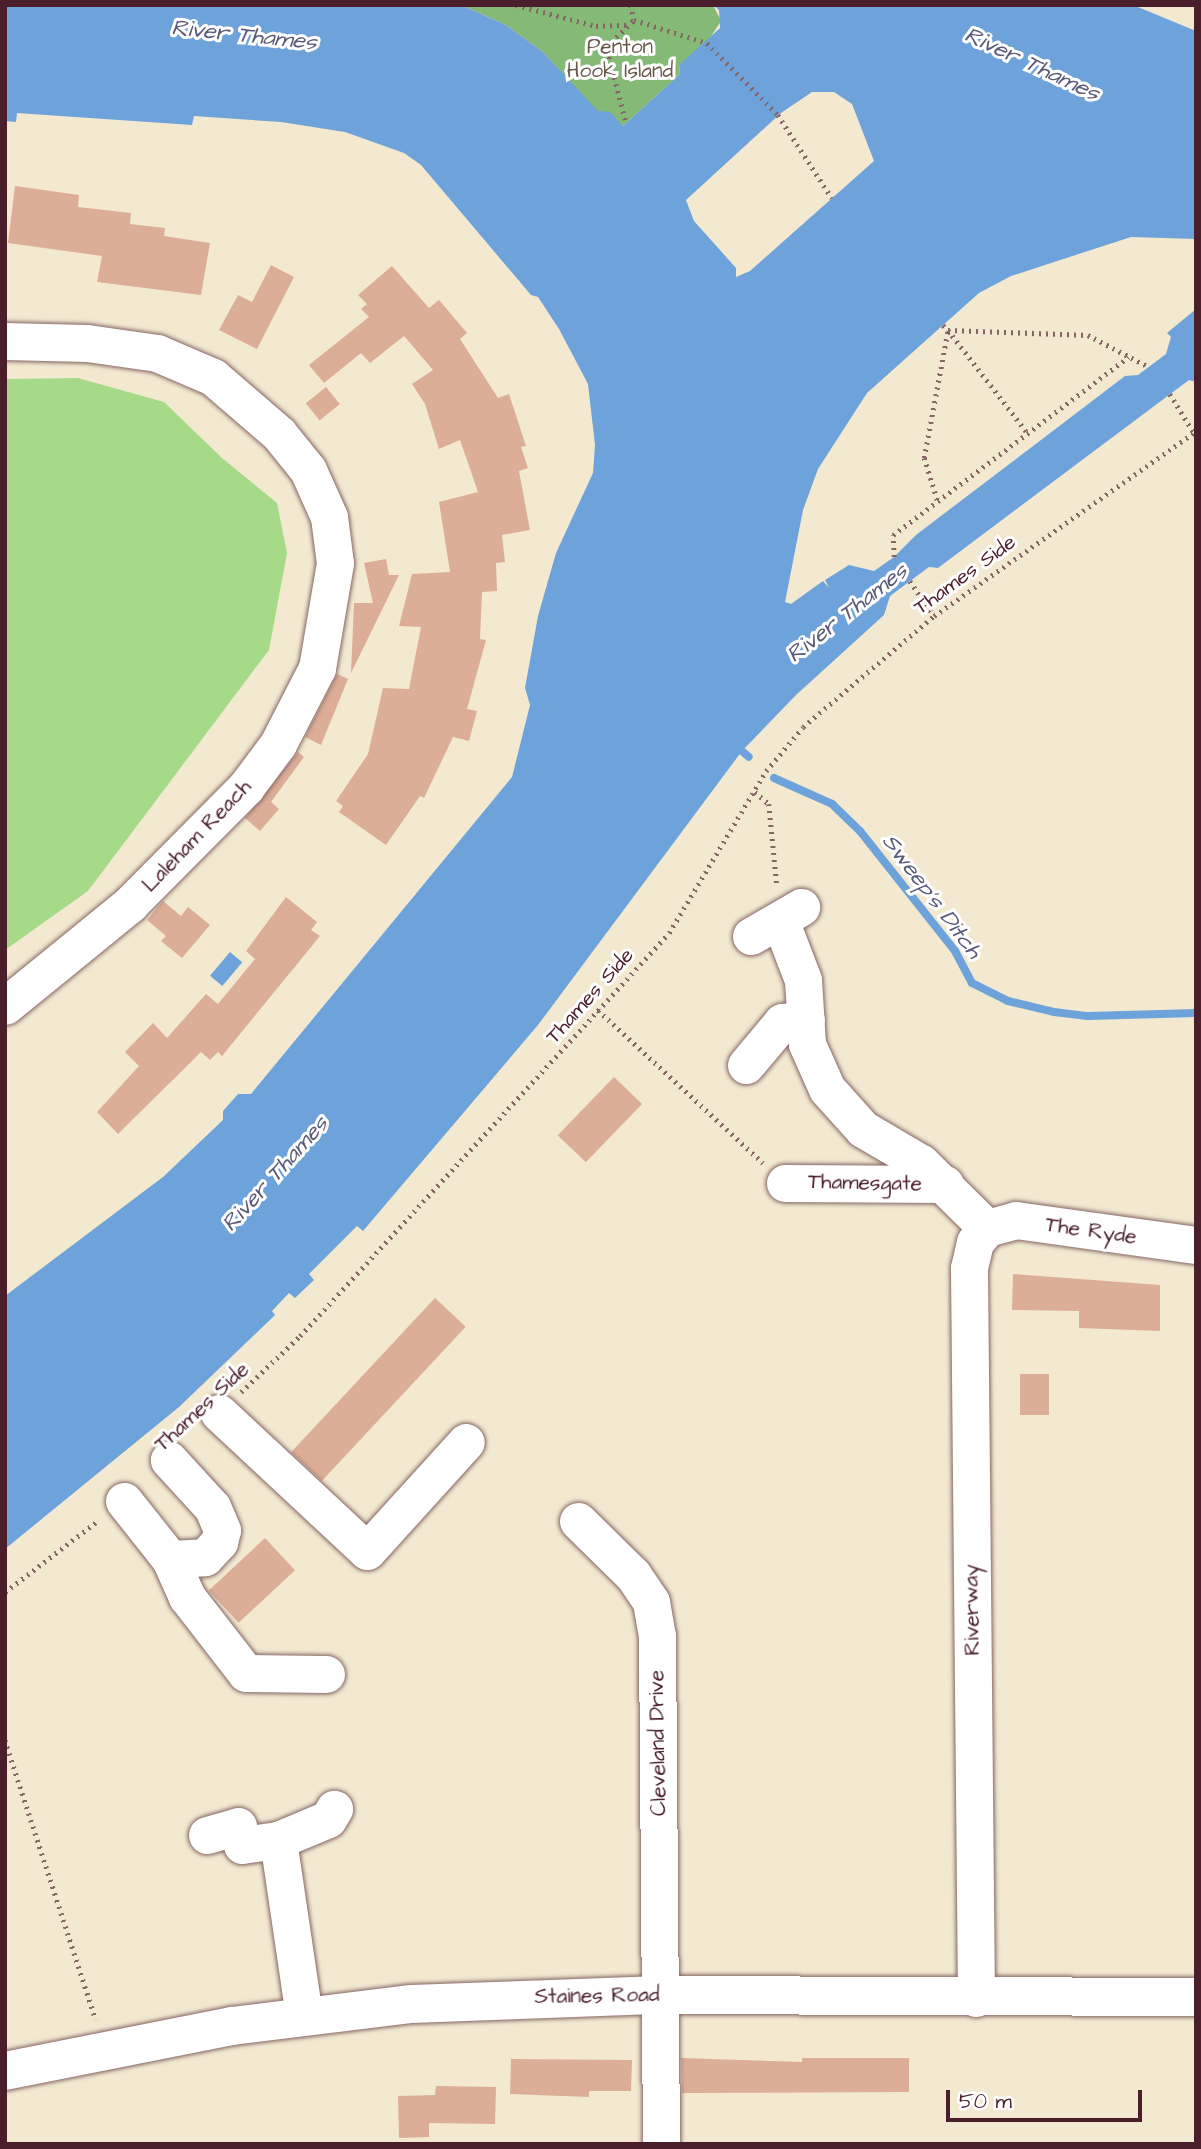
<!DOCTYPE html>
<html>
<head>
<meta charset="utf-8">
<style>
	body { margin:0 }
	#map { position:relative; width:1201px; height:2149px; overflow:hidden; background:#f3e9d1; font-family:"Architects Daughter",sans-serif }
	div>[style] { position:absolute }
	.green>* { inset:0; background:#a6da89 }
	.forest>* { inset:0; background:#84ba75 }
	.water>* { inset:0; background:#6da2da; transform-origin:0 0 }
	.stream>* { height:8px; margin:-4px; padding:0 4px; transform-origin:4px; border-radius:4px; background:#6da2da }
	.building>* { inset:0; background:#dcad97; transform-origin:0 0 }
	.path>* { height:4.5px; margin-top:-2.25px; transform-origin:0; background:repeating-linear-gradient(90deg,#856665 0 2px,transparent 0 7px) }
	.roads { filter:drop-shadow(0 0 2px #856665) drop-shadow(0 0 2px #856665) }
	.minor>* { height:37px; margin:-18.5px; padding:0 18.5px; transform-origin:18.5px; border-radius:18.5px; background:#fff }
	.major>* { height:38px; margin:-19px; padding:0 19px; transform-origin:19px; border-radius:19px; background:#fff }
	span { translate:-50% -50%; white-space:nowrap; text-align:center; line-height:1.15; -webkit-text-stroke:6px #fff; paint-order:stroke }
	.park-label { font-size:21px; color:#665747 }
	.street-label { font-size:21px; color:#4a1f2b }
	.water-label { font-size:23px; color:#5a5a7a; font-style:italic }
	.frame { position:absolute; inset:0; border:7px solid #4a1f2b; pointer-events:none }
	.scale { position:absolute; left:946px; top:2090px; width:196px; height:32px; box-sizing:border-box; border:4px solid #4a1f2b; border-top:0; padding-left:9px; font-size:21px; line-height:24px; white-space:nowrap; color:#4a1f2b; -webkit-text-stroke:5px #fff; paint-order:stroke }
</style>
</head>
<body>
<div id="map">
	<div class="green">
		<i style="clip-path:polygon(78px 378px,164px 402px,222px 458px,277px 503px,287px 553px,269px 650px,88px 891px,5px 950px,5px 379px)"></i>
	</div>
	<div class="forest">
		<i style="clip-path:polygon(461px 5px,713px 5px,721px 21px,704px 47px,679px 65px,680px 74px,623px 126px,598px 112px,543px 52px,506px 25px)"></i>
	</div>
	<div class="water">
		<i style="clip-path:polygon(evenodd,5px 5px,461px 5px,506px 25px,543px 52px,598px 111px,610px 112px,623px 126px,680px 74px,679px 65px,720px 28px,719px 10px,713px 5px,1133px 5px,1196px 31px,1196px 239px,1131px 237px,1011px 276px,979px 293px,867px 393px,818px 469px,803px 510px,785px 602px,791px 604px,823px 581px,829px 588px,825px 580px,849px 565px,874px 571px,894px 557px,916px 535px,1125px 376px,1138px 375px,1166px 354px,1171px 337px,1167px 333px,1196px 309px,1196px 382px,1189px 380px,938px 568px,929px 567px,890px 596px,884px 615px,796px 695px,742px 751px,538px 1025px,363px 1231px,357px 1226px,309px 1274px,314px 1280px,295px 1298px,289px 1293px,272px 1311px,275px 1315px,179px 1407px,5px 1549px,5px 1296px,163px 1177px,223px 1120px,223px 1111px,238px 1094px,251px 1094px,512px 777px,530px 705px,525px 688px,538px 616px,556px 553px,593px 473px,595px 445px,588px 384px,559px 329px,538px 297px,531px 295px,421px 165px,404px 153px,345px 132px,281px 122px,194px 116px,192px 125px,17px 113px,16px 122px,5px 121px,5px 5px,812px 92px,834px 92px,852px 104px,874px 161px,750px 271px,736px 277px,736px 268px,694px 221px,686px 200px,781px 113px,812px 92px)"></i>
		<i style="left:230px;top:952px;width:16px;height:31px;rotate:40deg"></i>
	</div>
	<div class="stream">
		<i style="left:735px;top:745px;width:18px;rotate:41deg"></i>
		<i style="left:774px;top:778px;width:64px;rotate:24.1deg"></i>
		<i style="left:832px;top:804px;width:39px;rotate:44deg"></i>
		<i style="left:860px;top:831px;width:153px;rotate:51.6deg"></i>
		<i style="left:955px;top:951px;width:36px;rotate:62deg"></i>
		<i style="left:972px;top:983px;width:40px;rotate:26.6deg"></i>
		<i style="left:1008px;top:1001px;width:47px;rotate:13.4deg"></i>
		<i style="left:1054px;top:1012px;width:34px;rotate:7deg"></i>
		<i style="left:1088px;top:1016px;width:108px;rotate:-1.6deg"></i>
	</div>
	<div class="building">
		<i style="clip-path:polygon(15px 186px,79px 195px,78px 207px,131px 213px,130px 224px,165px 228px,164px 236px,210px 243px,201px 295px,97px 282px,102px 256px,8px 243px)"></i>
		<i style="clip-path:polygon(271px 265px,294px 277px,257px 349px,219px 330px,238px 295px,252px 302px)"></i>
		<i style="clip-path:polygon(392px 266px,429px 308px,439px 300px,467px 333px,460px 339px,498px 398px,509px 394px,526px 446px,521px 447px,528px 468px,519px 471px,530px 530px,502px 535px,505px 562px,496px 563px,497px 591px,482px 592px,480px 639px,486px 640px,467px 709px,477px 711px,469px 741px,453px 737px,424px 798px,420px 796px,386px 845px,339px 812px,343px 806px,336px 801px,368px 754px,383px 688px,409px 689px,421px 627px,399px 626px,412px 574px,450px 572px,439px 502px,478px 492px,460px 440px,439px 449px,425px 404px,412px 384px,433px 370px,404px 336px,370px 363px,361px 353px,324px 383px,309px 365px,369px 317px,361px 309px,367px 304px,358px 295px)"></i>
		<i style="left:326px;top:387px;width:22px;height:26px;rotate:51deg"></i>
		<i style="clip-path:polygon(386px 559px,389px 575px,399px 575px,351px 673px,354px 603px,373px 603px,364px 563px)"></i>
		<i style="clip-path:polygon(337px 674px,348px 679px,321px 745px,305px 737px)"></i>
		<i style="clip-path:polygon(298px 752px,304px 757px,271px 802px,279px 809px,260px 831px,245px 818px)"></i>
		<i style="clip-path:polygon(286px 897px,317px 922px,311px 930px,320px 936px,222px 1056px,218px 1052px,210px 1060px,201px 1052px,118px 1134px,97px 1112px,139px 1066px,125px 1052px,153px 1023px,167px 1038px,206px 994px,218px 1004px,255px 959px,246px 951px)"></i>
		<i style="clip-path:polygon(163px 901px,181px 916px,188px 907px,210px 925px,182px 958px,161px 941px,166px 936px,147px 920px)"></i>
		<i style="left:614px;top:1077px;width:39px;height:81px;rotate:44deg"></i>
		<i style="clip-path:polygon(1013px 1274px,1160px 1285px,1160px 1331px,1079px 1328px,1079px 1311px,1012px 1310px)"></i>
		<i style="left:435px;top:1298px;width:42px;height:211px;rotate:43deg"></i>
		<i style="left:1020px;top:1374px;width:29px;height:41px"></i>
		<i style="left:265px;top:1538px;width:44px;height:77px;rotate:47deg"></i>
		<i style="clip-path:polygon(681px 2058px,802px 2062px,802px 2058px,909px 2058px,909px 2092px,682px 2093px)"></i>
		<i style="clip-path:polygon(511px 2059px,632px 2060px,631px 2091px,589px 2091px,589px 2097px,510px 2094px)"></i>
		<i style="clip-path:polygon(436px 2086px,496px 2087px,495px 2124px,429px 2123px,429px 2137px,399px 2138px,398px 2096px,435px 2095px)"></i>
	</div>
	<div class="path">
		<i style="left:516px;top:5px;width:83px;rotate:14.7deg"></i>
		<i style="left:596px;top:26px;width:33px;rotate:-2deg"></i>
		<i style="left:631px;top:5px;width:15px;rotate:79deg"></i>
		<i style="left:625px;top:120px;width:75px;rotate:-104.6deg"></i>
		<i style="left:606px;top:47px;width:39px;rotate:-44deg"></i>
		<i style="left:634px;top:20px;width:77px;rotate:17.5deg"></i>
		<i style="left:707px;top:43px;width:101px;rotate:45.4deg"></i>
		<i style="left:778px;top:115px;width:99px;rotate:57deg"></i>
		<i style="left:943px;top:325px;width:7px;rotate:45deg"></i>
		<i style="left:948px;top:330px;width:140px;rotate:2deg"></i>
		<i style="left:1088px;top:335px;width:69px;rotate:27.7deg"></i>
		<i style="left:1170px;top:394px;width:46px;rotate:58.4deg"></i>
		<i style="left:937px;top:500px;width:44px;rotate:-107.2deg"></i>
		<i style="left:924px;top:458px;width:130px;rotate:-79.4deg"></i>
		<i style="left:948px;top:330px;width:128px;rotate:52.3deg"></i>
		<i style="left:894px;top:557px;width:22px;rotate:-93deg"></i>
		<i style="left:893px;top:535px;width:295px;rotate:-37.1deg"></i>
		<i style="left:910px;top:581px;width:41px;rotate:55.9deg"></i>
		<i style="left:755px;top:792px;width:18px;rotate:41deg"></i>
		<i style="left:769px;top:804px;width:81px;rotate:84.4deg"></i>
		<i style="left:598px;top:1010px;width:225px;rotate:42.8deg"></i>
		<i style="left:241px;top:1392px;width:81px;rotate:-43.5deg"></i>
		<i style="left:300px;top:1336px;width:546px;rotate:-47.52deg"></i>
		<i style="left:669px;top:933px;width:189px;rotate:-59.1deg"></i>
		<i style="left:766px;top:771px;width:57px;rotate:-49.9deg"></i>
		<i style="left:803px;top:727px;width:172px;rotate:-40.3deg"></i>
		<i style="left:934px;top:616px;width:321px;rotate:-35.2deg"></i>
		<i style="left:5px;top:1592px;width:118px;rotate:-37.5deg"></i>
		<i style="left:5px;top:1740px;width:294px;rotate:72deg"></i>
	</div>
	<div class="roads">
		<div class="minor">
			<i style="left:5px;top:341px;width:82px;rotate:1.4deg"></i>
			<i style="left:87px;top:343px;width:71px;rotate:8.1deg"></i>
			<i style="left:157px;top:353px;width:61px;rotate:23.2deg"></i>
			<i style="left:213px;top:377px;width:87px;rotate:40.8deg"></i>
			<i style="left:279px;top:434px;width:46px;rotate:51.1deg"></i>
			<i style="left:308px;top:470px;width:51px;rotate:65.9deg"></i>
			<i style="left:329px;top:517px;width:46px;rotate:82.6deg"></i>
			<i style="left:335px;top:563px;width:107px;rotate:99.7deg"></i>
			<i style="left:317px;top:668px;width:85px;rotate:117.2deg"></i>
			<i style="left:278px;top:744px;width:54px;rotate:126.7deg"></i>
			<i style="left:246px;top:787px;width:165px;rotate:134.8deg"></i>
			<i style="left:130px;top:904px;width:161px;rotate:140.8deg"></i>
			<i style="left:780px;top:920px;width:64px;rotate:69deg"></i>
			<i style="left:803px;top:980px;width:64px;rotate:86.4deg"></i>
			<i style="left:807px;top:1044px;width:49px;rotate:66deg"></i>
			<i style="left:827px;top:1089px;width:54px;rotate:48deg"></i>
			<i style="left:863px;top:1129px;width:67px;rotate:30.4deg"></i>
			<i style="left:921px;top:1163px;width:93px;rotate:44.6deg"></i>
			<i style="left:751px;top:936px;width:58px;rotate:-30.1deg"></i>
			<i style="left:746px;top:1065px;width:56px;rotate:-50.1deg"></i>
			<i style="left:782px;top:1022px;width:24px;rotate:-5deg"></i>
			<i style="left:785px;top:1183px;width:160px;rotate:0.4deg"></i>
			<i style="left:987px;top:1228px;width:30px;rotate:-15deg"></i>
			<i style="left:1016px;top:1220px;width:182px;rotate:7.9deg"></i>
			<i style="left:219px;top:1413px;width:202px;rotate:43deg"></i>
			<i style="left:367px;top:1551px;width:147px;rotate:-47.8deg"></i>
			<i style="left:124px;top:1501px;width:74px;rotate:51.6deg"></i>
			<i style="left:170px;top:1559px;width:35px;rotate:-3deg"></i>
			<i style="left:205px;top:1557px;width:21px;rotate:-47deg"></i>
			<i style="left:219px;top:1542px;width:12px;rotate:-76deg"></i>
			<i style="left:222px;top:1530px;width:25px;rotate:-113deg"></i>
			<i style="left:212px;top:1507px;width:64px;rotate:-132.5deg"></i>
			<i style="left:578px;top:1521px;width:77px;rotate:44.5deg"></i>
			<i style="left:633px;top:1575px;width:32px;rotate:56deg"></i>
			<i style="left:651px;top:1602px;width:35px;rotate:80deg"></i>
			<i style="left:657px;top:1636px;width:508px;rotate:89.55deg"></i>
			<i style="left:170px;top:1559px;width:42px;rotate:65.9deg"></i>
			<i style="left:187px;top:1597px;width:96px;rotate:52.2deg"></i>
			<i style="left:246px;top:1673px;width:80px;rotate:0.7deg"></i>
			<i style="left:207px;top:1835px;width:32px;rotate:-16deg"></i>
			<i style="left:238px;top:1826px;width:19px;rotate:78deg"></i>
			<i style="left:242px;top:1845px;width:36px;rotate:-8deg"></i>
			<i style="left:976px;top:1998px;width:730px;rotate:-90.55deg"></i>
			<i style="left:969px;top:1268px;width:27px;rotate:-77deg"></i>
			<i style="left:975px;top:1242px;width:18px;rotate:-49deg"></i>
			<i style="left:304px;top:2016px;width:178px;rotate:-98.4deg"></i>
			<i style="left:278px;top:1840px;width:54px;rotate:-22.8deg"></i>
			<i style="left:328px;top:1819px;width:12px;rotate:-59deg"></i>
		</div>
		<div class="major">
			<i style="left:5px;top:2071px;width:231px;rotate:-11.2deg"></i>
			<i style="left:232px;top:2026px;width:181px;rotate:-7deg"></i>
			<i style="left:412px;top:2004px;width:249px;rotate:-2.1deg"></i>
			<i style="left:661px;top:1995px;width:535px;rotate:0.21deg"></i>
		</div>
	</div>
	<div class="park-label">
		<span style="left:620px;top:59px">Penton<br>Hook Island</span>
	</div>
	<div class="street-label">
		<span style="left:965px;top:575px;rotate:-36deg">Thames Side</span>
		<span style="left:197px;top:836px;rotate:-46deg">Laleham Reach</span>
		<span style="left:590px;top:996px;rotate:-48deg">Thames Side</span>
		<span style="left:865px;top:1183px;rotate:1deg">Thamesgate</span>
		<span style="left:1091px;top:1231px;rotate:8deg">The Ryde</span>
		<span style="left:202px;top:1407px;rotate:-43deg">Thames Side</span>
		<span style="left:972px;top:1610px;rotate:-91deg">Riverway</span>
		<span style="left:658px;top:1743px;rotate:-91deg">Cleveland Drive</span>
		<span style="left:597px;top:1996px;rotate:-1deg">Staines Road</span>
	</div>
	<div class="water-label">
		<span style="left:244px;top:35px;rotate:6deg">River Thames</span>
		<span style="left:1032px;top:64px;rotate:25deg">River Thames</span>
		<span style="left:847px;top:613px;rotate:-38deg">River Thames</span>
		<span style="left:932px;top:896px;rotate:53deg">Sweep's Ditch</span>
		<span style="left:275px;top:1174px;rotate:-48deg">River Thames</span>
	</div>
	<div class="frame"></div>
	<div class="scale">50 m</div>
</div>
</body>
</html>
